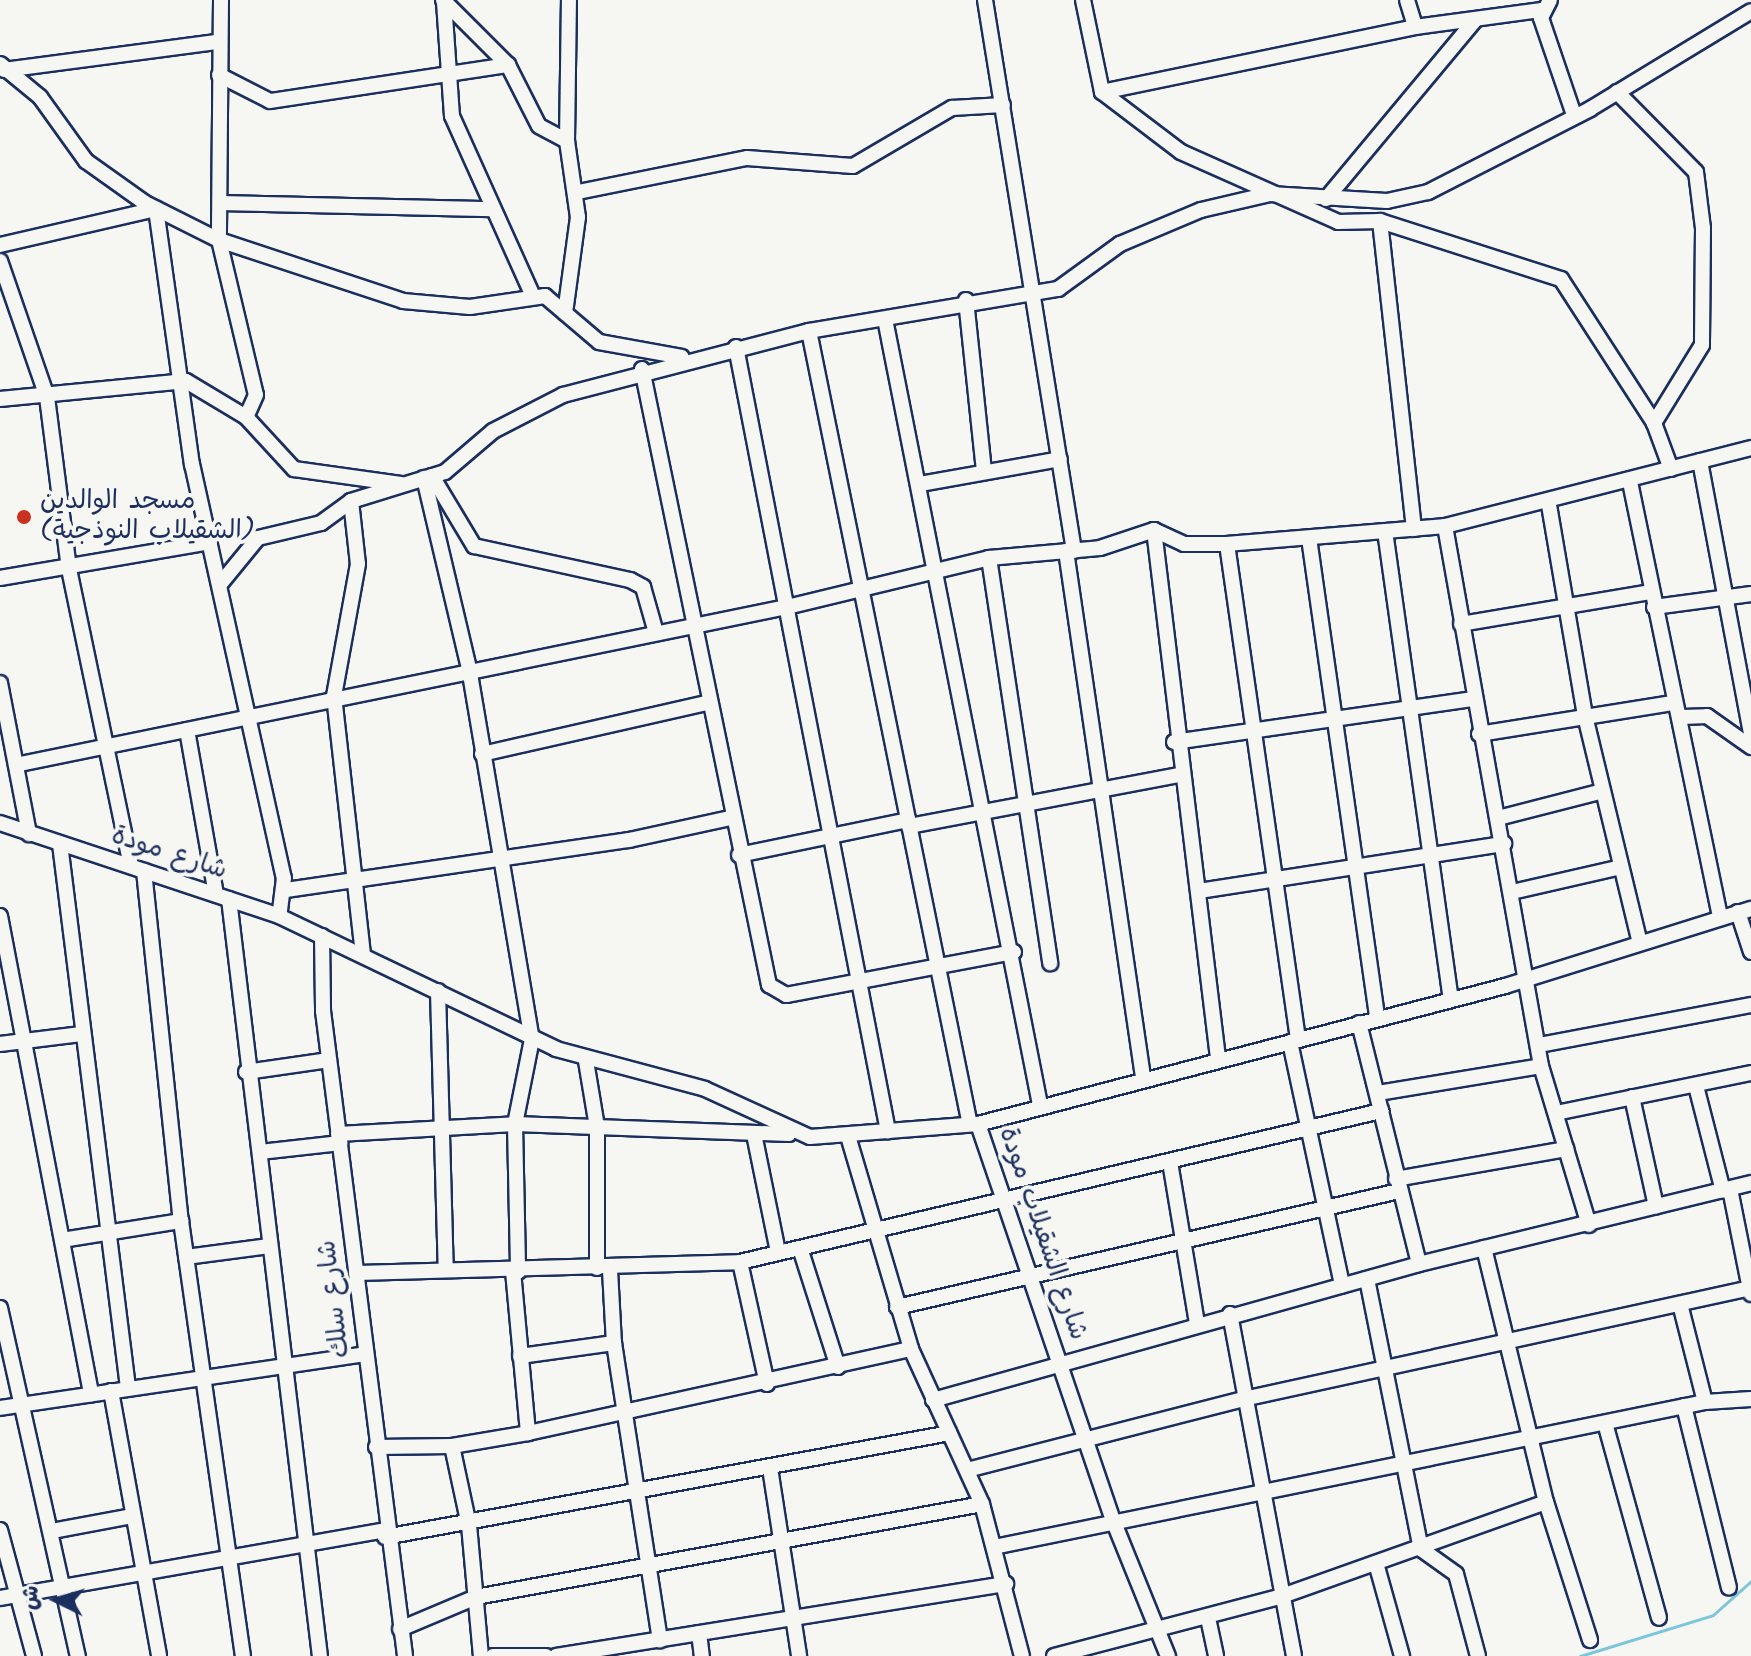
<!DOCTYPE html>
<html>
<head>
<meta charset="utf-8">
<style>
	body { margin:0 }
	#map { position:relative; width:1751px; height:1656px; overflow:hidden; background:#f6f6f2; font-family:Kalam,"Playpen Sans Arabic",sans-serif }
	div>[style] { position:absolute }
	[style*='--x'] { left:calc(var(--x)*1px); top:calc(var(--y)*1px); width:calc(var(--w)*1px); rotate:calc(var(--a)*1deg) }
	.stream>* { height:3px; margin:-1.5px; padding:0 1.5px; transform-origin:1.5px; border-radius:1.5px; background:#7cc6dc }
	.roads { filter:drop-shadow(2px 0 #1b2f5e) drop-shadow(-2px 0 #1b2f5e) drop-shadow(0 2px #1b2f5e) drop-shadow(0 -2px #1b2f5e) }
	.minor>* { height:14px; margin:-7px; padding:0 7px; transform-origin:7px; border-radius:7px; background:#f6f6f2 }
	.dots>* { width:22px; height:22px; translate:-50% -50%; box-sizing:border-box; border:4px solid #f6f6f2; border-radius:50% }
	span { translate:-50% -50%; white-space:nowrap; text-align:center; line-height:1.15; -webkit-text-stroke:8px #f6f6f2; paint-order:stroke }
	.poi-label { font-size:26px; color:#1b2f5e }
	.left { translate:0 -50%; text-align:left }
	.street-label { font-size:26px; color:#1b2f5e }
	.north { position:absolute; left:16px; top:1560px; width:80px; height:80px; -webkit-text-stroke:6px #f6f6f2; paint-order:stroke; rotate:275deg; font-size:22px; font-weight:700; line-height:32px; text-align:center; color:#1b2f5e }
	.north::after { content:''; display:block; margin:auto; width:28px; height:36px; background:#1b2f5e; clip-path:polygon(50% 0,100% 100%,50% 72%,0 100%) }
</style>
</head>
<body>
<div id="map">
	<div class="stream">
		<div style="--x:1580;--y:1656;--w:139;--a:-17.1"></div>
		<div style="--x:1713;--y:1615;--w:51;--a:-41.8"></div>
	</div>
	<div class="roads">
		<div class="minor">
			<div style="--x:221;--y:0;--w:240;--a:90.5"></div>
			<div style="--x:219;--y:240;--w:159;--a:76.6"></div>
			<div style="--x:256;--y:395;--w:24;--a:114"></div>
			<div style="--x:443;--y:0;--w:92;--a:45"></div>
			<div style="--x:508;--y:65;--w:68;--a:63.1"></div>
			<div style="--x:539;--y:126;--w:32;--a:28"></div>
			<div style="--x:567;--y:141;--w:77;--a:81.8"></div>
			<div style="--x:578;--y:217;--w:97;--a:97.7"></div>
			<div style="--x:985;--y:0;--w:558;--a:80.82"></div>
			<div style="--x:1083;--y:0;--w:94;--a:78.3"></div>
			<div style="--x:1102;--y:92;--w:99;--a:37.2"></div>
			<div style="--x:1181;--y:152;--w:172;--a:24"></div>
			<div style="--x:1338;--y:222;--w:42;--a:-1.4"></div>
			<div style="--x:1380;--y:221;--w:190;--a:17.8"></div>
			<div style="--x:1561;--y:279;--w:171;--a:57.1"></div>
			<div style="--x:1654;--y:423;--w:49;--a:69.7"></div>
			<div style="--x:1407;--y:0;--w:28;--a:73"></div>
			<div style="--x:1550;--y:0;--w:20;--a:117"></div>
			<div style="--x:1541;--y:18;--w:102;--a:71.2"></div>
			<div style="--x:444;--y:2;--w:114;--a:86"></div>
			<div style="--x:452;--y:116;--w:197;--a:65.8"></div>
			<div style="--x:0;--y:64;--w:52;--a:39.5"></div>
			<div style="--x:40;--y:97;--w:79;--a:54.3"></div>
			<div style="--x:86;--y:161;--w:72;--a:35.4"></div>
			<div style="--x:145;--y:203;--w:83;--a:26.6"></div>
			<div style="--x:219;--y:240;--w:194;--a:18.3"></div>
			<div style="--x:403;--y:301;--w:67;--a:5.1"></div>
			<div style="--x:470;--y:307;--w:76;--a:-8.3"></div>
			<div style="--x:545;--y:296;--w:71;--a:40.4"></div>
			<div style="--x:599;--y:342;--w:84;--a:10.2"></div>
			<div style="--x:4;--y:70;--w:216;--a:-7.5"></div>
			<div style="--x:219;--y:75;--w:57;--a:27"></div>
			<div style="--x:270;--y:101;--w:241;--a:-8.6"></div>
			<div style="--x:1102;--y:92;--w:320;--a:-11.7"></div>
			<div style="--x:1415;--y:27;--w:126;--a:-7.7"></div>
			<div style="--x:1617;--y:92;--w:112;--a:45.4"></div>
			<div style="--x:1696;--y:172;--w:56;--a:82.9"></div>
			<div style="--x:1703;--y:228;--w:117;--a:90.5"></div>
			<div style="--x:1702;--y:345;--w:92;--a:121.6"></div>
			<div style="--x:567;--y:141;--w:141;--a:-89.2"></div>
			<div style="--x:578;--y:192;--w:172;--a:-11.4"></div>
			<div style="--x:747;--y:158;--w:106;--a:4.3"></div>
			<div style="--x:853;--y:166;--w:115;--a:-30.4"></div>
			<div style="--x:952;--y:108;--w:51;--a:-3.4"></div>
			<div style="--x:1326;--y:199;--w:233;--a:-50.2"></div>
			<div style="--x:220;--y:203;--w:273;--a:1.3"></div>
			<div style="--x:1380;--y:221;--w:310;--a:83.7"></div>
			<div style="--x:0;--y:245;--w:160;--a:-13"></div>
			<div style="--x:156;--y:209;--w:258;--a:82"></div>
			<div style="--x:192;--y:464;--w:424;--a:77.5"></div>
			<div style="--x:284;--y:878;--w:38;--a:97"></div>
			<div style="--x:0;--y:261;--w:144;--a:70.9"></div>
			<div style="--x:47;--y:397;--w:173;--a:82.7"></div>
			<div style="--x:69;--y:569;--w:303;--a:78.2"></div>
			<div style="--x:966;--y:300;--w:173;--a:84"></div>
			<div style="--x:885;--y:319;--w:801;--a:78.84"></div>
			<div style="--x:809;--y:331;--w:805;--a:78.54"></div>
			<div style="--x:736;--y:347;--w:799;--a:79.03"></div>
			<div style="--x:642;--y:369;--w:629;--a:78.35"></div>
			<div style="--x:769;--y:985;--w:20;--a:30"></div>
			<div style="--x:786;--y:995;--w:232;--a:-10.7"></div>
			<div style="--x:0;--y:399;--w:187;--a:-5.5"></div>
			<div style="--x:186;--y:381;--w:70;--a:31"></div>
			<div style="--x:246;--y:417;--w:71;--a:47.3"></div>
			<div style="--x:294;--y:469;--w:108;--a:8"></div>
			<div style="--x:1700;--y:461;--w:277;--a:79.4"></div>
			<div style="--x:432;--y:476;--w:82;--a:59"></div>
			<div style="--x:474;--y:546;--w:160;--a:12.3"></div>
			<div style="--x:630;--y:580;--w:15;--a:28"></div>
			<div style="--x:643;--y:587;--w:44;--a:74.1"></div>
			<div style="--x:424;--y:478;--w:195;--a:76.7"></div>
			<div style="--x:469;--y:668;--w:376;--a:80.4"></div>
			<div style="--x:532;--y:1039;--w:87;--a:101.3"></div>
			<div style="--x:515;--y:1124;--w:148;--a:88.8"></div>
			<div style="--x:1630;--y:482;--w:444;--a:78.3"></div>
			<div style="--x:920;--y:484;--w:142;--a:-10.1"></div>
			<div style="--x:351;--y:501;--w:63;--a:83.7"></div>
			<div style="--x:358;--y:564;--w:134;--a:100.3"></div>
			<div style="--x:334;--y:696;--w:261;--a:83.6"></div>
			<div style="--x:1549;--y:505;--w:214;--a:80.3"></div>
			<div style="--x:1585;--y:716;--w:230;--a:76.4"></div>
			<div style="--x:1445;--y:526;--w:548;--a:79.92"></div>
			<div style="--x:1541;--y:1066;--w:166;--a:73.2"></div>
			<div style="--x:1154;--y:530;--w:532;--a:83.09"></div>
			<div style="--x:1385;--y:531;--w:473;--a:82"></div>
			<div style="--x:1309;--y:538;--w:485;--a:81.9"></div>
			<div style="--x:1227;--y:544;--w:500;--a:81.84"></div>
			<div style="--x:1066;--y:551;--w:532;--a:81.67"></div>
			<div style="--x:989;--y:558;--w:410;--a:81.4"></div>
			<div style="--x:0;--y:578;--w:213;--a:-9.7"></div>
			<div style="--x:221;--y:583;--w:58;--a:-50.6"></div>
			<div style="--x:258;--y:538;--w:65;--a:-13.4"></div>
			<div style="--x:321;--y:523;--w:37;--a:-36"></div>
			<div style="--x:351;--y:501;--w:98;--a:-17.1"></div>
			<div style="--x:445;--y:472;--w:63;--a:-40.5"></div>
			<div style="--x:493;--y:431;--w:79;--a:-27.2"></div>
			<div style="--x:563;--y:395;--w:254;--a:-14.6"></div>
			<div style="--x:809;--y:331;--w:253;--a:-9.6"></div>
			<div style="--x:1058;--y:289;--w:77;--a:-36"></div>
			<div style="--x:1120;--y:244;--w:88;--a:-22.8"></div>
			<div style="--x:1201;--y:210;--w:71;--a:-13.1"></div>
			<div style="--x:1270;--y:194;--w:117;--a:3.4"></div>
			<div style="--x:1387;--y:201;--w:42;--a:-12.4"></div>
			<div style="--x:1428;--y:192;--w:182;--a:-27.1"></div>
			<div style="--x:1590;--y:109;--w:188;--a:-31.3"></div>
			<div style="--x:1654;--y:607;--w:98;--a:-7.6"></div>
			<div style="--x:1461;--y:624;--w:192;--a:-9.6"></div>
			<div style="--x:0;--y:683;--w:154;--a:79.1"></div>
			<div style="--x:1682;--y:717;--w:25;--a:-2"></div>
			<div style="--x:1707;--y:716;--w:54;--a:35.2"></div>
			<div style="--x:187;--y:730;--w:167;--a:80"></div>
			<div style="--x:1479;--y:734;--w:196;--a:-9.1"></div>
			<div style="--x:1174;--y:742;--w:301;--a:-8.2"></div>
			<div style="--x:482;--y:754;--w:234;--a:-12.8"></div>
			<div style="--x:20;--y:764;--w:783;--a:-11.57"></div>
			<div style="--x:787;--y:607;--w:208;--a:-13.6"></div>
			<div style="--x:989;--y:558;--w:111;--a:-5.1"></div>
			<div style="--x:1100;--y:548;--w:57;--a:-18.4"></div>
			<div style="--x:1154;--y:530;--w:33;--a:25"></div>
			<div style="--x:1184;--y:544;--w:43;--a:0"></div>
			<div style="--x:1227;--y:544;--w:219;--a:-4.7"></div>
			<div style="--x:1445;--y:526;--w:316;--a:-14.3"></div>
			<div style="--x:1498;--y:818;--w:108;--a:-14.4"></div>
			<div style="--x:0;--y:823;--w:294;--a:18.4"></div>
			<div style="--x:279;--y:916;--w:307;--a:25.6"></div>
			<div style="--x:556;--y:1049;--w:154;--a:15"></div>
			<div style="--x:705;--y:1089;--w:115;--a:24.6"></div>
			<div style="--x:810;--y:1137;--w:169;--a:-4.4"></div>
			<div style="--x:978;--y:1124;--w:418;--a:71.2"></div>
			<div style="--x:1113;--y:1520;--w:147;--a:68"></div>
			<div style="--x:909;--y:826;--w:275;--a:-10.7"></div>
			<div style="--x:60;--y:844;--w:548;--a:82.87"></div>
			<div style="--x:739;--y:855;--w:173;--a:-11.7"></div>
			<div style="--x:144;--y:871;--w:352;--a:84"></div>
			<div style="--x:181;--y:1221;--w:439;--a:81.9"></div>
			<div style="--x:286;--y:890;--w:347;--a:-8.3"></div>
			<div style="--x:629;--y:840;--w:103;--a:-12.3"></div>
			<div style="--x:1199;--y:891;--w:309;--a:-8.8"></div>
			<div style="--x:1512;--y:892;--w:112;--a:-12.9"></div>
			<div style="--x:229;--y:899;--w:762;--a:83.15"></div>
			<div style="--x:1738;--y:912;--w:42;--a:72"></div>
			<div style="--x:0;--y:916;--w:487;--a:79.2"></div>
			<div style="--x:322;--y:936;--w:75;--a:89.2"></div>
			<div style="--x:323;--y:1011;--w:650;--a:82.75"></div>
			<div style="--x:438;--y:991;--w:279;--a:88.4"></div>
			<div style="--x:1359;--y:1023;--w:248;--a:76"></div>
			<div style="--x:1290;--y:1042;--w:249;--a:77.9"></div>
			<div style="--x:0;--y:1044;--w:82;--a:-7"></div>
			<div style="--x:1539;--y:1045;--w:216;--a:-10.7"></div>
			<div style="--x:586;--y:1061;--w:67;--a:80.5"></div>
			<div style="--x:597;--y:1127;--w:141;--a:90"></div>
			<div style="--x:246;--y:1072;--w:84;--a:-8.2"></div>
			<div style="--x:1696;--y:1086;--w:108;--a:75.6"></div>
			<div style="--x:1378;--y:1093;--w:165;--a:-9.4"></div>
			<div style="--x:1632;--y:1097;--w:112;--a:77.6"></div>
			<div style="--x:1556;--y:1113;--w:199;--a:-11.6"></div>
			<div style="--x:978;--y:1124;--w:545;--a:-14.67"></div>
			<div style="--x:1505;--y:986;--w:258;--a:-17.4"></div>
			<div style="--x:338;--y:1134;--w:177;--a:-3.2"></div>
			<div style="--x:515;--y:1124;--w:274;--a:2.1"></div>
			<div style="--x:754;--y:1134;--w:120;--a:78.5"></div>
			<div style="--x:848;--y:1136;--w:222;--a:73.5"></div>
			<div style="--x:911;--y:1349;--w:170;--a:65.4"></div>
			<div style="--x:982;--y:1504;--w:157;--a:75.3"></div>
			<div style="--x:260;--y:1152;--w:81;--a:-6.4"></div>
			<div style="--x:1170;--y:1162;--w:163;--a:80.5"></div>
			<div style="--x:1396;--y:1179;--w:173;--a:-10"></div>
			<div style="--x:1730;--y:1189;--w:107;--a:78.7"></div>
			<div style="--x:62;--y:1240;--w:121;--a:-9.1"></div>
			<div style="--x:800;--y:1248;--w:125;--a:72.3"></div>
			<div style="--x:1484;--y:1248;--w:261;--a:76.3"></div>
			<div style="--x:1546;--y:1502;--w:145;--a:72.3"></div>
			<div style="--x:186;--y:1257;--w:84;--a:-7.5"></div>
			<div style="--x:740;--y:1262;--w:125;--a:77.5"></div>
			<div style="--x:610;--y:1270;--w:73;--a:86.9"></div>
			<div style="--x:614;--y:1343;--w:301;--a:81.2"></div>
			<div style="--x:513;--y:1271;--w:163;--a:84.7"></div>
			<div style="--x:356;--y:1273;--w:384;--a:-1.6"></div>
			<div style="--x:740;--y:1262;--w:659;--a:-13.26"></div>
			<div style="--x:1367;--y:1279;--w:275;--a:78.7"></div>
			<div style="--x:1421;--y:1549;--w:43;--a:35.5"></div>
			<div style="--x:1456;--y:1574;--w:85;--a:75"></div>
			<div style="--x:1680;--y:1304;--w:101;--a:75.7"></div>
			<div style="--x:897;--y:1307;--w:515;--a:-13.01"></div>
			<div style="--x:0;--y:1308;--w:357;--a:77.4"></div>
			<div style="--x:1230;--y:1314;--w:348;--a:79.4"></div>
			<div style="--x:520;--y:1356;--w:95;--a:-7.9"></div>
			<div style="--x:111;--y:1391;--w:269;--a:79.7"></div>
			<div style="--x:933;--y:1400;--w:505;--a:-15.63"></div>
			<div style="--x:1419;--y:1264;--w:342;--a:-13.7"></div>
			<div style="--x:1684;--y:1406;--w:187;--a:76.1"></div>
			<div style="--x:0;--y:1408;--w:369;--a:-8.4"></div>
			<div style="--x:1605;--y:1423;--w:202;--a:74.5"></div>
			<div style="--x:452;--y:1446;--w:81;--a:77.9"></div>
			<div style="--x:469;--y:1525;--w:132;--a:84.8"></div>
			<div style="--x:376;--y:1447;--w:76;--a:-0.8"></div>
			<div style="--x:452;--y:1446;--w:77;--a:-9.7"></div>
			<div style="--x:528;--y:1433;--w:392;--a:-12.4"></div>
			<div style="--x:770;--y:1468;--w:190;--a:81.2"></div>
			<div style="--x:967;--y:1470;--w:290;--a:-14.4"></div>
			<div style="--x:1248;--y:1398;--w:515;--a:-12.34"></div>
			<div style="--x:0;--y:1530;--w:131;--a:74.9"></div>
			<div style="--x:52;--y:1531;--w:81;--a:-10.6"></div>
			<div style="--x:385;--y:1537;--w:574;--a:-10.43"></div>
			<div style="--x:994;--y:1547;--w:726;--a:-11.53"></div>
			<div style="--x:1705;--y:1402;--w:46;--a:-3.7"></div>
			<div style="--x:1376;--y:1563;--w:97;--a:74.4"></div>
			<div style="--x:0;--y:1598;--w:390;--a:-10"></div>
			<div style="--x:1208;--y:1618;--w:39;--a:78"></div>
			<div style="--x:400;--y:1629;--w:82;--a:-22.8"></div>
			<div style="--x:476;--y:1597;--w:514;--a:-10.41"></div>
			<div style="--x:699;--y:1633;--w:23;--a:83"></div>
			<div style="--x:493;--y:1656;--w:53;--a:0"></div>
			<div style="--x:556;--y:1656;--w:456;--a:-9.1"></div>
			<div style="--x:1054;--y:1656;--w:236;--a:-14.7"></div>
			<div style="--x:1282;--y:1596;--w:280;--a:-19.6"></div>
		</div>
	</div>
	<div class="dots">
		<div style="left:24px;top:517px;background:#c8321e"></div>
	</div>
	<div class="poi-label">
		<span class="left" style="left:40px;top:517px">مسجد الوالدين<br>(الشقيلاب النوذجية)</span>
	</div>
	<div class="street-label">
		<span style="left:169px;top:854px;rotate:18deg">شارع مودة</span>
		<span style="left:1042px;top:1234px;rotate:71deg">شارع الشقيلاب مودة</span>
		<span style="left:335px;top:1299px;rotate:-97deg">شارع سلك</span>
	</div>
	<div class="north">ش</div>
</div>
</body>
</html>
